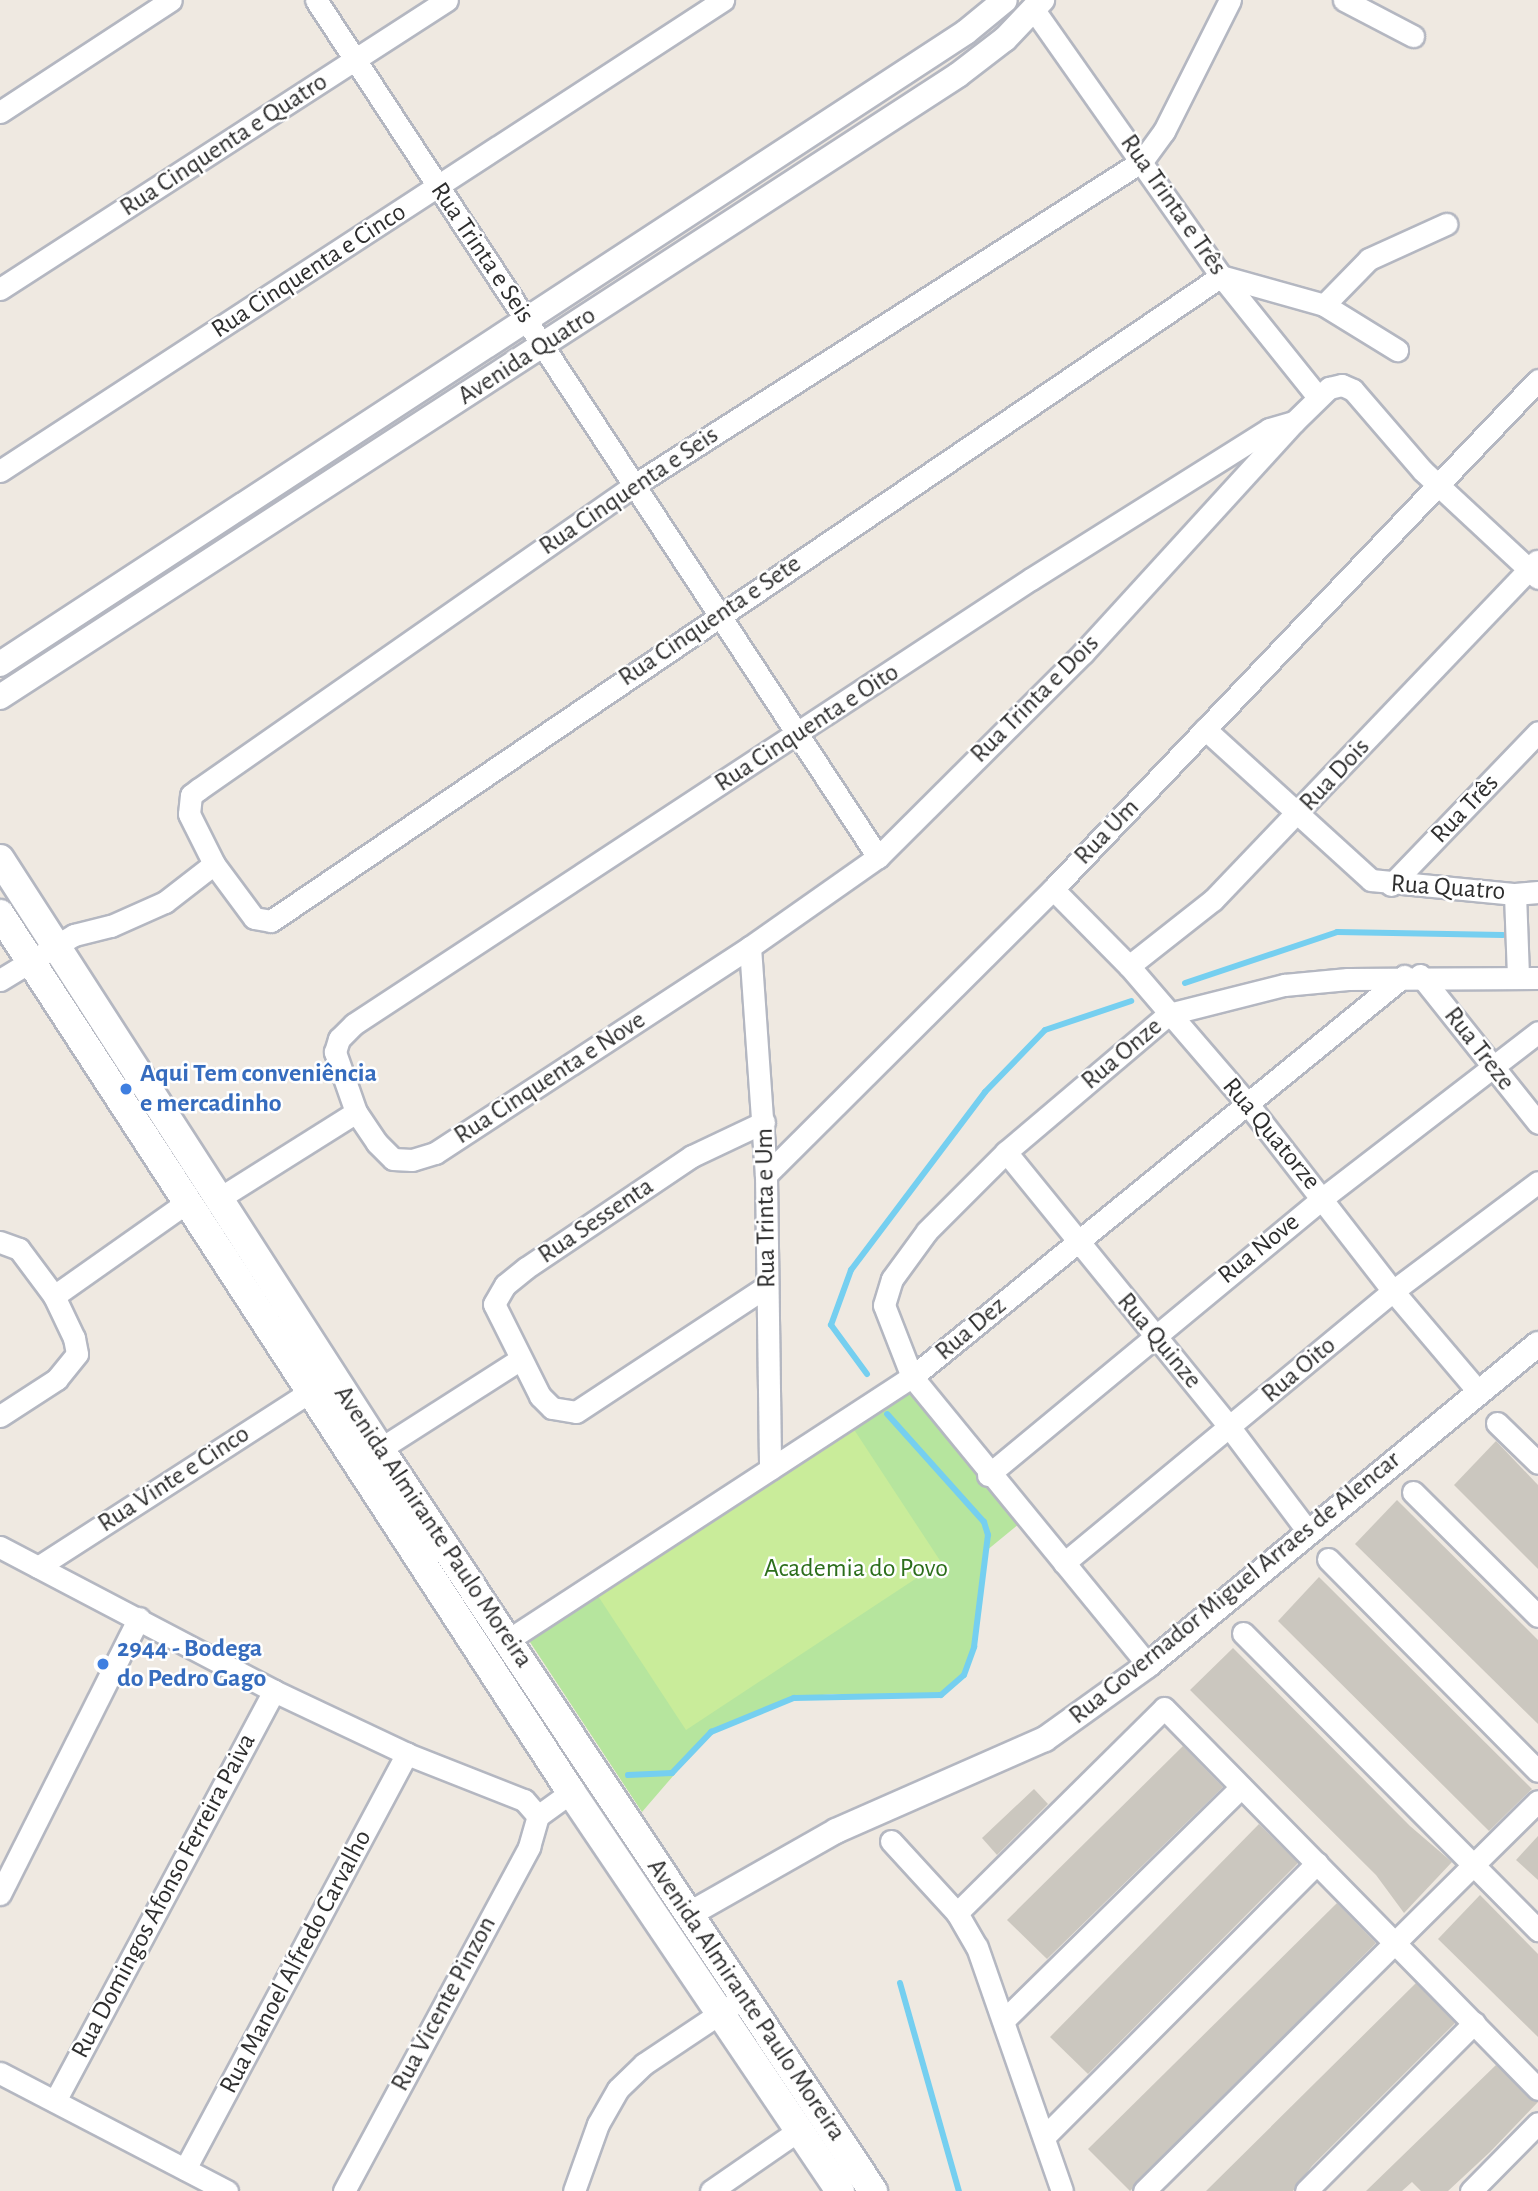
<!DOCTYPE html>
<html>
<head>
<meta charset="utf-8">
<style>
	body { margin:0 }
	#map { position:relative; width:1538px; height:2191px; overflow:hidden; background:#efe9e1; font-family:"Alegreya Sans",sans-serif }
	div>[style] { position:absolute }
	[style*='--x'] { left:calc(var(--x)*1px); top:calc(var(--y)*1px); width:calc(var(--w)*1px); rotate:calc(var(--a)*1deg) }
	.green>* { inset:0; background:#b6e59e }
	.pitch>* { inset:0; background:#c9ec9a }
	.stream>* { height:6px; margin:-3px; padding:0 3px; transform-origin:3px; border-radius:3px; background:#75cff0 }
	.building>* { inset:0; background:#cbc7bf }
	.roads { filter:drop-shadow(2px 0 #b4b7c1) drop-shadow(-2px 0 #b4b7c1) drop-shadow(0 2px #b4b7c1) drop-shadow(0 -2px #b4b7c1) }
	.minor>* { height:21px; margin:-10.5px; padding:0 10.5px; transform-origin:10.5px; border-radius:10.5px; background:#fff }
	.tertiary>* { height:24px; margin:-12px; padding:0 12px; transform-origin:12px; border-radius:12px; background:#fff }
	.secondary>* { height:28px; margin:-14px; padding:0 14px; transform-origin:14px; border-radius:14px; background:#fff }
	.dots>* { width:19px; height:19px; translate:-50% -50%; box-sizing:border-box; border:4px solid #fff; border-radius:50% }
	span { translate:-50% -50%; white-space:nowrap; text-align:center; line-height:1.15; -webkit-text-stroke:5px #fff; paint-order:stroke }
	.street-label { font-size:26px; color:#2e2e2e }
	.shop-label { font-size:26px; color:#366cbe; font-weight:700 }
	.left { translate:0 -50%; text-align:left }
	.park-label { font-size:26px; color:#2c6e1b }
</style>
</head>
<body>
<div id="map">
	<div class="green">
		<div style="clip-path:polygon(909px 1386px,1019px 1524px,986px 1551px,974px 1647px,964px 1675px,941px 1695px,832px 1694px,794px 1698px,763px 1709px,711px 1732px,642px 1812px,526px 1636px)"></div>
	</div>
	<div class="pitch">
		<div style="clip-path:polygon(853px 1428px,941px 1562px,686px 1730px,598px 1596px)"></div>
	</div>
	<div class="stream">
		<div style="--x:1185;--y:983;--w:160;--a:-18.5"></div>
		<div style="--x:1337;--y:932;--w:166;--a:1"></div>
		<div style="--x:867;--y:1374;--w:61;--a:-126.3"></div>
		<div style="--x:831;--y:1325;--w:59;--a:-70"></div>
		<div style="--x:851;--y:1270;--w:223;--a:-53"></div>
		<div style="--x:985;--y:1092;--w:86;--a:-45.9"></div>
		<div style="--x:1045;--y:1030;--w:91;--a:-18.6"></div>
		<div style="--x:628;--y:1775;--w:44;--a:-2.6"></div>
		<div style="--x:672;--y:1773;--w:57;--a:-46.4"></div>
		<div style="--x:711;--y:1732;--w:90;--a:-22.3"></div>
		<div style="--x:794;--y:1698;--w:147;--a:-1.2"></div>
		<div style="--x:941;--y:1695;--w:30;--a:-41"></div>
		<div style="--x:964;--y:1675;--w:30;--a:-70"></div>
		<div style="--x:974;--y:1647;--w:113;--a:-82.9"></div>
		<div style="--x:988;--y:1535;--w:14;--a:-107"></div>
		<div style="--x:984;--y:1522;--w:145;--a:-131.9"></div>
		<div style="--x:900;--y:1983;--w:216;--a:74.2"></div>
	</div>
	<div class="building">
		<div style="clip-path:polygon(1496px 1441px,1538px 1485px,1538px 1569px,1454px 1485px)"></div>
		<div style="clip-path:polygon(1397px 1500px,1538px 1640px,1538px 1724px,1355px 1544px)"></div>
		<div style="clip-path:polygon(1319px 1577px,1532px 1789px,1489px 1831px,1278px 1621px)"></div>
		<div style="clip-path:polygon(1233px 1648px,1410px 1826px,1452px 1862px,1404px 1913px,1376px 1875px,1190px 1690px)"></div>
		<div style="clip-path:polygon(1183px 1746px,1223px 1787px,1047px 1959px,1007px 1920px)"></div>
		<div style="clip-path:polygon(1034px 1789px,1048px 1804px,997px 1855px,982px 1838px)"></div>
		<div style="clip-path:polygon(1259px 1824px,1298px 1863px,1088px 2074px,1050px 2037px)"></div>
		<div style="clip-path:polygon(1538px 1836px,1538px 1880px,1516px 1860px)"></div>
		<div style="clip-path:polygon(1480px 1895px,1538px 1954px,1538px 2037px,1438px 1939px)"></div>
		<div style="clip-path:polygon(1337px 1903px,1376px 1943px,1130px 2191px,1088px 2149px)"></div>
		<div style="clip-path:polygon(1416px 1983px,1455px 2023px,1312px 2166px,1293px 2191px,1206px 2191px)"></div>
		<div style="clip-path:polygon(1496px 2065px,1538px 2102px,1490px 2152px,1448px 2191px,1421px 2191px,1412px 2182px,1402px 2191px,1366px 2191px)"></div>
	</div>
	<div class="roads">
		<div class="minor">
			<div style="--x:316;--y:0;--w:1025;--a:56.74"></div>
			<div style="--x:1230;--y:0;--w:147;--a:116.7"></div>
			<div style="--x:1164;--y:131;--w:37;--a:126"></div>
			<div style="--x:1142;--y:161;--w:600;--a:147.45"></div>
			<div style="--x:636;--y:484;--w:533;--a:145.09"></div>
			<div style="--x:199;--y:789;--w:10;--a:143"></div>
			<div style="--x:191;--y:795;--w:19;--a:96"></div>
			<div style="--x:189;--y:814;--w:56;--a:63.4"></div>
			<div style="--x:214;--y:864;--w:67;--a:53.5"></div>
			<div style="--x:254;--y:918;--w:17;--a:10"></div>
			<div style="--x:271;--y:921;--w:1148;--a:-34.17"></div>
			<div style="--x:1221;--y:276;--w:107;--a:15.7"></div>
			<div style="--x:1324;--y:305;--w:86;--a:31.7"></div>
			<div style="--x:1344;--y:0;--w:78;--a:27.6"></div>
			<div style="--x:1034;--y:10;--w:325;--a:54.9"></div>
			<div style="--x:1221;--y:276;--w:154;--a:51.3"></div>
			<div style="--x:0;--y:112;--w:204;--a:-33.2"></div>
			<div style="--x:0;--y:289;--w:532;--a:-32.88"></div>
			<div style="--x:1324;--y:305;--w:64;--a:-45.6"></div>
			<div style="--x:1369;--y:259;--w:85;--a:-24.4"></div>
			<div style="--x:1294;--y:422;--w:313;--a:132.4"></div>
			<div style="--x:1083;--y:653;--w:289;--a:135.1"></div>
			<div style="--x:878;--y:857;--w:156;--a:144.9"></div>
			<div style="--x:750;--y:947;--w:376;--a:146.8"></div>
			<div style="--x:435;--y:1153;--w:24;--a:163"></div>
			<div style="--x:412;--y:1160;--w:19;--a:-177"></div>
			<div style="--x:393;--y:1159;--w:23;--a:-135"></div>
			<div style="--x:377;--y:1143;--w:37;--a:-124"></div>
			<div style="--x:356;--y:1112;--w:64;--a:-109.3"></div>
			<div style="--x:335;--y:1052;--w:14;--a:-73"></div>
			<div style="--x:339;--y:1039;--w:21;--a:-45"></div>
			<div style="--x:354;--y:1024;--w:810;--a:-33.32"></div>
			<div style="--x:1031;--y:579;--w:281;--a:-32.2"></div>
			<div style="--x:1269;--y:429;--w:26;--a:-16"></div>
			<div style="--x:1294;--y:422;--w:49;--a:-44.2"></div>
			<div style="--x:1329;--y:388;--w:13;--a:-13"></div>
			<div style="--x:1342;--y:385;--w:12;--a:24"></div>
			<div style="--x:1353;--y:390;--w:107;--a:49.2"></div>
			<div style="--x:1423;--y:471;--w:157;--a:42.9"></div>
			<div style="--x:0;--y:471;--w:863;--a:-33.08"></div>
			<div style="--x:1205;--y:729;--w:224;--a:42.3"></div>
			<div style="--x:1371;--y:880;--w:145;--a:5.6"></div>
			<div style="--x:1515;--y:894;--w:23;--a:-5"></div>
			<div style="--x:1391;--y:885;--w:212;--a:-46.1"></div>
			<div style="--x:1053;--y:889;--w:108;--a:45.4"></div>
			<div style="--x:1129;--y:966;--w:181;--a:49.3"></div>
			<div style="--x:1247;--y:1103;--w:238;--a:52.2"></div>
			<div style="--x:1393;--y:1291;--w:130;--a:49.7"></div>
			<div style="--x:1515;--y:894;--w:83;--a:87.9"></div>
			<div style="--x:750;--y:947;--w:229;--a:86"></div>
			<div style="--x:766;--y:1175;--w:294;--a:89.2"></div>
			<div style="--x:1129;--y:966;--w:107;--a:-38.2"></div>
			<div style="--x:1213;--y:900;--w:469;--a:-46.3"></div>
			<div style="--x:1420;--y:975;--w:189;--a:51.4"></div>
			<div style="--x:0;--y:980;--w:87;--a:-31.3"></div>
			<div style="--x:74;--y:935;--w:38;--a:-14"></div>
			<div style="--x:111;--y:926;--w:59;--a:-24"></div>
			<div style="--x:165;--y:902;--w:62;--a:-37.8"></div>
			<div style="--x:764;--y:1122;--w:80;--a:154.7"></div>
			<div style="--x:692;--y:1156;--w:200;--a:146"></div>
			<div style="--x:526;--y:1268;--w:27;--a:141"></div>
			<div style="--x:505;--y:1285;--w:22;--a:120"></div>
			<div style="--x:494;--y:1304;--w:103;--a:63.4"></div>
			<div style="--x:540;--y:1396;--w:17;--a:45"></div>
			<div style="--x:552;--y:1408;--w:24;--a:9"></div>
			<div style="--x:576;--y:1412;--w:229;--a:-33.4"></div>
			<div style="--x:1006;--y:1152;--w:357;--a:50.9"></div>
			<div style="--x:1231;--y:1429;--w:130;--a:53.1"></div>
			<div style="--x:766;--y:1175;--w:405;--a:-44.9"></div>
			<div style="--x:1053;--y:889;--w:703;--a:-46.38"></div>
			<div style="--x:218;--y:1199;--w:163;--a:-32.2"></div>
			<div style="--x:0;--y:1242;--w:20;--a:20"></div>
			<div style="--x:19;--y:1249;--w:59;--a:53.3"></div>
			<div style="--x:54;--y:1296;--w:47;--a:64.5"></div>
			<div style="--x:74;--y:1338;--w:16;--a:79"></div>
			<div style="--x:77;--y:1354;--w:32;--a:129"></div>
			<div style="--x:57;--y:1379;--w:68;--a:147"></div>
			<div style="--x:54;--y:1296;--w:161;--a:-35.2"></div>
			<div style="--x:1497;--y:1423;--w:57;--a:44.3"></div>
			<div style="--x:380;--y:1449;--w:165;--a:-32.6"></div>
			<div style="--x:988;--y:1475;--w:436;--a:-39.6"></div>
			<div style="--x:1324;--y:1197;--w:270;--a:-37.6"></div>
			<div style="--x:1413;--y:1492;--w:176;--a:44.8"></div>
			<div style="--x:0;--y:1547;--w:310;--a:27.7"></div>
			<div style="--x:274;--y:1691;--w:147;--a:25.3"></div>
			<div style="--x:407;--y:1754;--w:126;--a:21.5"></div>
			<div style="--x:524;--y:1800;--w:21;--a:49"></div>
			<div style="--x:1328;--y:1559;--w:298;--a:45.3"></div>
			<div style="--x:1064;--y:1563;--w:427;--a:-39.6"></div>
			<div style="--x:1393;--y:1291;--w:181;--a:-36.9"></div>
			<div style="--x:38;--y:1567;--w:323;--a:-32.8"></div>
			<div style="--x:1243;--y:1633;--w:419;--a:45.2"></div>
			<div style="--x:508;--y:1640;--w:482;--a:-33.1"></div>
			<div style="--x:912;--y:1377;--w:635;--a:-39.18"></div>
			<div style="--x:1148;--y:1665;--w:372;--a:-129.3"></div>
			<div style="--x:912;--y:1377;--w:77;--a:-111.3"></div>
			<div style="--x:884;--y:1305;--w:27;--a:-73"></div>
			<div style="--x:892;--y:1279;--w:59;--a:-53.9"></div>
			<div style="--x:927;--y:1231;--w:112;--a:-45"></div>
			<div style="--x:1006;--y:1152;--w:214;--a:-40.3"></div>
			<div style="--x:1169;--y:1014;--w:119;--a:-14.2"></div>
			<div style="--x:1284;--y:985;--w:64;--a:-5.4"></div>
			<div style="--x:1348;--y:979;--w:190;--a:-0.3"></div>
			<div style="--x:538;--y:1816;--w:41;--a:-36"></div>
			<div style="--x:891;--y:1841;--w:98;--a:47.5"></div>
			<div style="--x:957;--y:1913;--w:39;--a:60"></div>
			<div style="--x:977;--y:1947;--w:258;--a:70.8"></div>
			<div style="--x:0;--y:1894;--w:309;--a:-63.3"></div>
			<div style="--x:957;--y:1913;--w:291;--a:-44.7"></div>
			<div style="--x:1164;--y:1708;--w:534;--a:45.53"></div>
			<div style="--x:1005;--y:2019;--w:331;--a:-44.5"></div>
			<div style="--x:0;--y:2073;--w:256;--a:27.5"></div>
			<div style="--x:55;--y:2101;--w:465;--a:-61.9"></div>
			<div style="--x:1046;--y:2135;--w:384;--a:-45.1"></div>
			<div style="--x:185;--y:2169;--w:471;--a:-61.9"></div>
			<div style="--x:344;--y:2191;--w:391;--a:-61.7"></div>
			<div style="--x:529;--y:1847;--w:32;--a:-74"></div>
			<div style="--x:574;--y:2191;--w:71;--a:-70.3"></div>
			<div style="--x:598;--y:2124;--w:40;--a:-60.3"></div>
			<div style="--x:618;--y:2089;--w:36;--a:-44"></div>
			<div style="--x:644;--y:2064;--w:120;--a:-33.8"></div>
			<div style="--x:711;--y:2191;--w:107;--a:-34.7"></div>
			<div style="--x:1144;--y:2191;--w:554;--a:-44.71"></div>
			<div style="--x:1306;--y:2191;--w:238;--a:-45"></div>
			<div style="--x:1471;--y:2191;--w:95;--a:-45.4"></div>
		</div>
		<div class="tertiary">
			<div style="--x:0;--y:664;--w:1154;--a:-33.19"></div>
			<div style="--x:966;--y:32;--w:50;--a:-39.4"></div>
			<div style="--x:0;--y:697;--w:1142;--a:-32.99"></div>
			<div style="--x:958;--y:75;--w:59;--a:-37.5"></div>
			<div style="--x:1005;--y:39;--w:54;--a:-46.5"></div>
			<div style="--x:688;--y:1915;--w:170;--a:-29.6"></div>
			<div style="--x:836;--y:1831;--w:228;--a:-23.8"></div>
			<div style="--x:1045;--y:1739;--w:127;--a:-35.7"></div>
			<div style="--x:1148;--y:1665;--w:505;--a:-39.46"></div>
		</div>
		<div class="secondary">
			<div style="--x:0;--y:859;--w:702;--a:57.22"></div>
			<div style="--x:380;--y:1449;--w:891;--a:56.4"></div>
			<div style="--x:0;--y:914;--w:1047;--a:56.96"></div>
			<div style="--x:571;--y:1792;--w:481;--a:56"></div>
		</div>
	</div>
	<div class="dots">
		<div style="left:126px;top:1089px;background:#3f7fe0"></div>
		<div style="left:103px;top:1664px;background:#3f7fe0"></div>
	</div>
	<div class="street-label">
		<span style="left:224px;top:145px;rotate:-33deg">Rua Cinquenta e Quatro</span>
		<span style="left:1173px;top:205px;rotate:55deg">Rua Trinta e Três</span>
		<span style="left:482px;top:253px;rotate:56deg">Rua Trinta e Seis</span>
		<span style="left:309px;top:271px;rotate:-33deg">Rua Cinquenta e Cinco</span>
		<span style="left:527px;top:356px;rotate:-33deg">Avenida Quatro</span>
		<span style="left:629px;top:491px;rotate:-34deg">Rua Cinquenta e Seis</span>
		<span style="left:710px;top:621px;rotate:-34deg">Rua Cinquenta e Sete</span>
		<span style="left:1035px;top:699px;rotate:-45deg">Rua Trinta e Dois</span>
		<span style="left:807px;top:728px;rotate:-33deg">Rua Cinquenta e Oito</span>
		<span style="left:1335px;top:775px;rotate:-47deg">Rua Dois</span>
		<span style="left:1465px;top:809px;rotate:-46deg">Rua Três</span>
		<span style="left:1107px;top:832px;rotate:-46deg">Rua Um</span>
		<span style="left:1448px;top:888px;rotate:4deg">Rua Quatro</span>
		<span style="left:1479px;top:1049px;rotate:52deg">Rua Treze</span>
		<span style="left:1122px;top:1054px;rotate:-40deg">Rua Onze</span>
		<span style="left:550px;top:1078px;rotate:-33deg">Rua Cinquenta e Nove</span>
		<span style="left:1271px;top:1134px;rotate:50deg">Rua Quatorze</span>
		<span style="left:766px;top:1208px;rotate:-91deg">Rua Trinta e Um</span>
		<span style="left:596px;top:1221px;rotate:-34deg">Rua Sessenta</span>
		<span style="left:1259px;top:1249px;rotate:-39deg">Rua Nove</span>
		<span style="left:971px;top:1329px;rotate:-40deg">Rua Dez</span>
		<span style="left:1159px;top:1341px;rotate:50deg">Rua Quinze</span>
		<span style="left:1299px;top:1370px;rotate:-40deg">Rua Oito</span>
		<span style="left:174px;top:1479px;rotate:-33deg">Rua Vinte e Cinco</span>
		<span style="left:433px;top:1527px;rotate:56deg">Avenida Almirante Paulo Moreira</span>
		<span style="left:1235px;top:1588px;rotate:-39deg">Rua Governador Miguel Arraes de Alencar</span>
		<span style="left:164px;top:1896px;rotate:-62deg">Rua Domingos Afonso Ferreira Paiva</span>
		<span style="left:296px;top:1962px;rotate:-62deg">Rua Manoel Alfredo Carvalho</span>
		<span style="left:746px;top:2000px;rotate:56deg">Avenida Almirante Paulo Moreira</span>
		<span style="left:444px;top:2004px;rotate:-62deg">Rua Vicente Pinzon</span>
	</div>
	<div class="shop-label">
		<span class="left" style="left:140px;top:1089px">Aqui Tem conveniência<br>e mercadinho</span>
		<span class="left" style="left:117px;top:1664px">2944 - Bodega<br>do Pedro Gago</span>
	</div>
	<div class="park-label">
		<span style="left:856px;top:1569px">Academia do Povo</span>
	</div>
</div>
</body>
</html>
